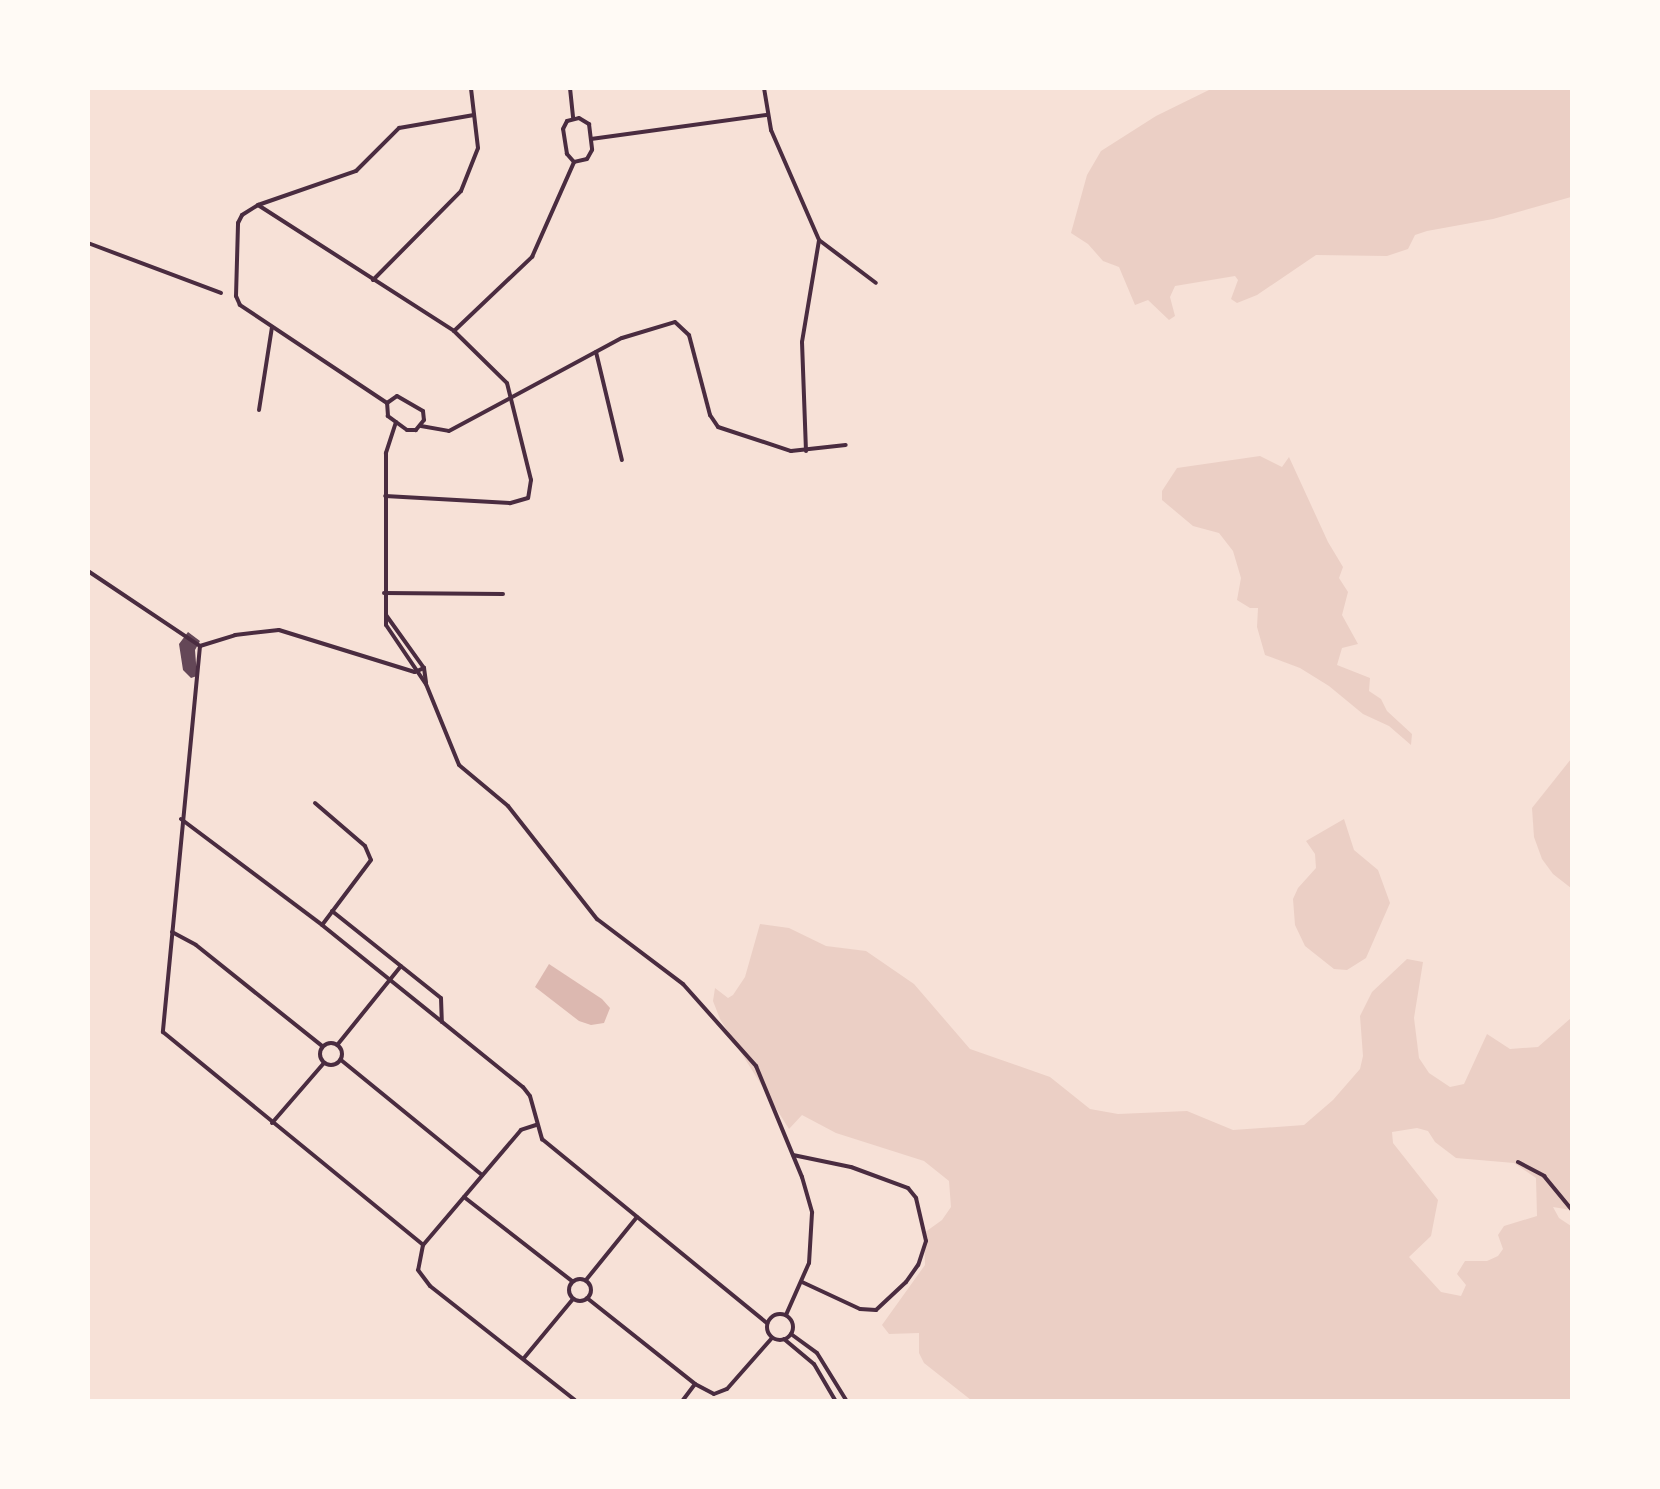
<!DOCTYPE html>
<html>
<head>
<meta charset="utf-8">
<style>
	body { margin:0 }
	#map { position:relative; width:1660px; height:1489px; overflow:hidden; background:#f7e1d7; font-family:"Public Sans",sans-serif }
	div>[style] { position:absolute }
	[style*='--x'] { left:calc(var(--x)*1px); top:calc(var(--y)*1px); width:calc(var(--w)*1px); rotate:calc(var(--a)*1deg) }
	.green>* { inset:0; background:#ebcfc5 }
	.water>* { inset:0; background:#dcb8b0 }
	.building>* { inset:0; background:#644757 }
	.minor>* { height:4px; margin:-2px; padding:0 2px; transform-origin:2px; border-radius:2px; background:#4a2c40 }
	.minor>.ring { margin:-2px; padding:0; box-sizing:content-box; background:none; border:4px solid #4a2c40; border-radius:50% }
	span { translate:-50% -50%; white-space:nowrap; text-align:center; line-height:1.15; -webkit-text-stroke:4.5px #fffaf5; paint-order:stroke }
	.frame { position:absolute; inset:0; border:90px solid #fffaf5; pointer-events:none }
</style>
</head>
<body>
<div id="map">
	<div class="green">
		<div style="clip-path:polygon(1213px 88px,1571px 89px,1571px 197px,1493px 219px,1427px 231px,1415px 235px,1408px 249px,1387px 256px,1316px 255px,1257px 295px,1237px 303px,1231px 299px,1238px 280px,1235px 276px,1175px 286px,1170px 297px,1175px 316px,1169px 320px,1148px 300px,1135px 305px,1119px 267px,1103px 261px,1088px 244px,1071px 233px,1087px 175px,1101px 151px,1156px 116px)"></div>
		<div style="clip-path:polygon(1260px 456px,1282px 467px,1289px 457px,1328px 542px,1343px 567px,1339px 578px,1348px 592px,1342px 615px,1358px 644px,1342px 648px,1337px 665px,1370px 678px,1369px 691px,1381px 699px,1387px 711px,1412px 734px,1411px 745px,1389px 726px,1363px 714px,1329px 686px,1300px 668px,1265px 655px,1257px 627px,1258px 608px,1250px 608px,1237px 600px,1241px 578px,1233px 551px,1219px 533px,1193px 526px,1162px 500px,1162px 491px,1177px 468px)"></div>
		<div style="clip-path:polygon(1571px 759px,1571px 888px,1553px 874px,1542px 859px,1534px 837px,1532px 808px)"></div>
		<div style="clip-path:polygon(1344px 819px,1354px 850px,1378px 870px,1390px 903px,1366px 958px,1347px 970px,1334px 969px,1305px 946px,1295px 925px,1293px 899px,1298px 888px,1316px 868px,1315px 854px,1306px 841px)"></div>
		<div style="clip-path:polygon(evenodd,760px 924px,789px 928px,826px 946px,866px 951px,914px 984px,970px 1049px,1050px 1077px,1090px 1109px,1118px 1114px,1187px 1111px,1233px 1130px,1304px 1125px,1333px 1100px,1360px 1069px,1363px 1056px,1360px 1016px,1372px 992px,1407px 959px,1423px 962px,1414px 1018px,1419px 1058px,1429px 1073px,1450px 1087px,1464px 1084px,1487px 1034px,1510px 1049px,1538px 1047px,1571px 1018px,1571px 1210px,1553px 1207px,1559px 1218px,1571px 1226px,1571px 1400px,971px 1400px,924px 1363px,919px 1353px,919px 1333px,889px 1334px,882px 1325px,925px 1265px,924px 1233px,942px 1220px,951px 1207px,949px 1181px,924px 1161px,836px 1133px,802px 1115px,789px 1129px,720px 1019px,713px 1001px,715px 988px,728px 998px,733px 995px,745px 977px,760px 924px,1417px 1128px,1428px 1131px,1435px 1142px,1456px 1158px,1514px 1163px,1536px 1178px,1537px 1216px,1504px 1226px,1498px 1235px,1503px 1249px,1498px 1256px,1487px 1261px,1465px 1261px,1457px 1274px,1466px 1285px,1461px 1296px,1441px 1292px,1409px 1257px,1431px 1236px,1438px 1200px,1393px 1143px,1392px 1132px,1417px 1128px)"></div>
	</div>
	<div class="water">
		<div style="clip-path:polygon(549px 964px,602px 999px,610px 1008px,604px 1023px,591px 1025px,579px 1021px,535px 987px)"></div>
	</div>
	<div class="building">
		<div style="clip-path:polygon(188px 632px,200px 641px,195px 650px,197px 676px,191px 678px,183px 670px,179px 644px)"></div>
	</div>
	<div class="minor">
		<div style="--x:570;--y:88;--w:30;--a:84"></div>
		<div style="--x:764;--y:88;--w:43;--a:80.5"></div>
		<div style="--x:771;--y:130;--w:120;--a:66.4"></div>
		<div style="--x:819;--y:240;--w:71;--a:37"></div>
		<div style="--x:579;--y:118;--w:12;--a:31"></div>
		<div style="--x:589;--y:124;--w:26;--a:83"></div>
		<div style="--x:592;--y:150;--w:10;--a:119"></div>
		<div style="--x:587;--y:159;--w:13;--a:167"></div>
		<div style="--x:574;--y:162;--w:11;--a:-131"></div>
		<div style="--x:567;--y:154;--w:25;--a:-99"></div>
		<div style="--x:563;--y:129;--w:9;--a:-63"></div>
		<div style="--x:567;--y:121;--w:12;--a:-14"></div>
		<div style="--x:591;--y:139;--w:177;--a:-7.8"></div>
		<div style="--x:258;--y:205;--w:233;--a:32.7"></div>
		<div style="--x:454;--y:331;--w:74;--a:44.5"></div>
		<div style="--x:507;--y:383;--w:100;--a:76.1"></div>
		<div style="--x:531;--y:480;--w:18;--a:99"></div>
		<div style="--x:528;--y:498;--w:19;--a:164"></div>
		<div style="--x:510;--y:503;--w:125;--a:-176.8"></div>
		<div style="--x:88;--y:243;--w:142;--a:20.6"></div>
		<div style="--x:373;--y:280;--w:125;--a:-45.3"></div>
		<div style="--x:461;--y:191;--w:46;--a:-68.4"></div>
		<div style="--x:478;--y:148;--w:60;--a:-96.7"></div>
		<div style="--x:454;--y:331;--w:108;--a:-43.5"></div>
		<div style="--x:532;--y:257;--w:104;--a:-66.1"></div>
		<div style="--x:596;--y:352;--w:111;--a:76.5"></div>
		<div style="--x:397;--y:396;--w:30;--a:30"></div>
		<div style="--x:423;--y:411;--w:9;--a:84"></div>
		<div style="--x:424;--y:420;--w:13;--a:129"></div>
		<div style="--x:416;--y:430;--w:9;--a:180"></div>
		<div style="--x:407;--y:430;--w:24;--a:-144"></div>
		<div style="--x:388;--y:416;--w:13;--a:-94"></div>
		<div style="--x:387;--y:403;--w:12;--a:-35"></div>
		<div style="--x:387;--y:403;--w:177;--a:-146.3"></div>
		<div style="--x:240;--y:305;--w:10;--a:-114"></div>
		<div style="--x:236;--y:296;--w:73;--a:-88.4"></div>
		<div style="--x:238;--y:223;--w:9;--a:-63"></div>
		<div style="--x:242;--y:215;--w:19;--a:-32"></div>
		<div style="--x:258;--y:205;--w:104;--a:-19.1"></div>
		<div style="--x:356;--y:171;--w:61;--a:-45"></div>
		<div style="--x:399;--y:128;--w:76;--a:-9.8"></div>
		<div style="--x:259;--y:410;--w:84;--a:-81.1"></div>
		<div style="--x:396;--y:422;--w:33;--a:108"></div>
		<div style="--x:386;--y:453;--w:172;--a:90"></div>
		<div style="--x:386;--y:625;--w:71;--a:55.9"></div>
		<div style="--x:426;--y:684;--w:87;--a:67.8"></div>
		<div style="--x:459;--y:765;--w:64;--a:39.9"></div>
		<div style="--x:508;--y:806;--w:144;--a:51.8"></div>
		<div style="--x:597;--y:919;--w:108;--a:37.1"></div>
		<div style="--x:683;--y:984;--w:110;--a:48.3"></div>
		<div style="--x:756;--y:1066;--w:120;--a:67.5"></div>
		<div style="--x:802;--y:1177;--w:37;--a:74"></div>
		<div style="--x:812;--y:1213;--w:50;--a:93.4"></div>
		<div style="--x:809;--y:1263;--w:57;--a:113.9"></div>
		<div style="--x:421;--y:426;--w:28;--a:10"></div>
		<div style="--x:449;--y:431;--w:196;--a:-28.3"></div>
		<div style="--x:622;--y:338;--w:55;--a:-16.8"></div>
		<div style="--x:675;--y:322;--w:19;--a:43"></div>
		<div style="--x:689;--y:335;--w:83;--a:75.3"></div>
		<div style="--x:710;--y:415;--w:14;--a:56"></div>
		<div style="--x:718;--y:427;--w:77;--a:18.2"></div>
		<div style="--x:791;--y:451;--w:55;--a:-6.2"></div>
		<div style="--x:806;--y:451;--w:109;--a:-92.1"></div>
		<div style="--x:802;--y:342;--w:103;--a:-80.5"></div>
		<div style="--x:88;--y:571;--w:135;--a:33.8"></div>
		<div style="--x:384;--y:593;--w:119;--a:0.5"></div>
		<div style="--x:386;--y:615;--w:65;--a:54.4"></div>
		<div style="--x:424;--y:668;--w:15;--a:82"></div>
		<div style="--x:200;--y:646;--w:388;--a:95.5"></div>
		<div style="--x:163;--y:1032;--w:336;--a:39.3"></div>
		<div style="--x:200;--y:646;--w:37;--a:-17"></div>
		<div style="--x:235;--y:635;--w:44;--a:-6.5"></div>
		<div style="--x:279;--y:630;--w:142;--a:17.2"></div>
		<div style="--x:415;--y:672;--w:10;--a:-24"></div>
		<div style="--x:315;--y:803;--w:66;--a:40.7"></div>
		<div style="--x:365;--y:846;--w:15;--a:67"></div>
		<div style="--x:371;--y:860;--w:81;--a:127"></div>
		<div style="--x:181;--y:819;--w:176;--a:36.9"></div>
		<div style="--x:322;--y:925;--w:258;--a:38.9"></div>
		<div style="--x:523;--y:1087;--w:11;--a:52"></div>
		<div style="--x:530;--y:1096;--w:45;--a:74.4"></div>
		<div style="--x:542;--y:1139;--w:291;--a:39.3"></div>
		<div style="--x:332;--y:911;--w:139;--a:38.6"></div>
		<div style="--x:441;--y:998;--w:24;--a:88"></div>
		<div style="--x:172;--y:932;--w:27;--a:28"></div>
		<div style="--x:196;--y:945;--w:161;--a:38.7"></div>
		<div class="ring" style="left:320px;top:1043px;width:18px;height:18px"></div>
		<div style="--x:338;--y:1044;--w:100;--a:-51.1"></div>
		<div style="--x:341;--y:1060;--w:182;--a:39.2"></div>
		<div style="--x:272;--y:1123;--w:79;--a:-49.1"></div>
		<div style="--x:536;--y:1125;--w:16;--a:162"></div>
		<div style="--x:521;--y:1130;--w:151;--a:130.4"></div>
		<div style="--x:423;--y:1245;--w:25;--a:101"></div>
		<div style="--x:418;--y:1270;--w:20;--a:53"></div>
		<div style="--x:430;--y:1286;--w:184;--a:38.2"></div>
		<div style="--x:793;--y:1155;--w:59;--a:11.7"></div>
		<div style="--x:851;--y:1167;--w:61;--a:20.2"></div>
		<div style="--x:908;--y:1188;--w:13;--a:51"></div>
		<div style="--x:916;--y:1198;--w:44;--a:76.9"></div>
		<div style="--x:926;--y:1241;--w:25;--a:108"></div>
		<div style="--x:918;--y:1265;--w:21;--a:125"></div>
		<div style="--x:906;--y:1282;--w:41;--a:137"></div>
		<div style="--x:876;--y:1310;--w:16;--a:-176"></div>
		<div style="--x:860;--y:1309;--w:64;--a:-155"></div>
		<div style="--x:1518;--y:1162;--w:30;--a:28"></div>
		<div style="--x:1544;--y:1176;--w:44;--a:50.5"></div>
		<div style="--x:464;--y:1197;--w:137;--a:37.9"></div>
		<div class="ring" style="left:569px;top:1279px;width:18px;height:18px"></div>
		<div style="--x:586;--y:1280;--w:81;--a:-51"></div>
		<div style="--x:587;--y:1298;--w:138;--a:38.5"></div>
		<div style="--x:695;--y:1384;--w:21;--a:28"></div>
		<div style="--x:714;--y:1394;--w:14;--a:-21"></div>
		<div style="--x:727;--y:1389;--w:68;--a:-48.6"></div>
		<div class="ring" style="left:767px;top:1314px;width:22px;height:22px"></div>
		<div style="--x:791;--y:1334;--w:32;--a:36"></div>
		<div style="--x:817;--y:1353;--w:55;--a:58.3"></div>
		<div style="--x:784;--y:1339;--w:39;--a:40"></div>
		<div style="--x:814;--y:1364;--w:42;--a:59.7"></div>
		<div style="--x:524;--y:1358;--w:77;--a:-50.3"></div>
		<div style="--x:683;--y:1400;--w:20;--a:-53"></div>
	</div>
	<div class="frame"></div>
</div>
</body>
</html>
